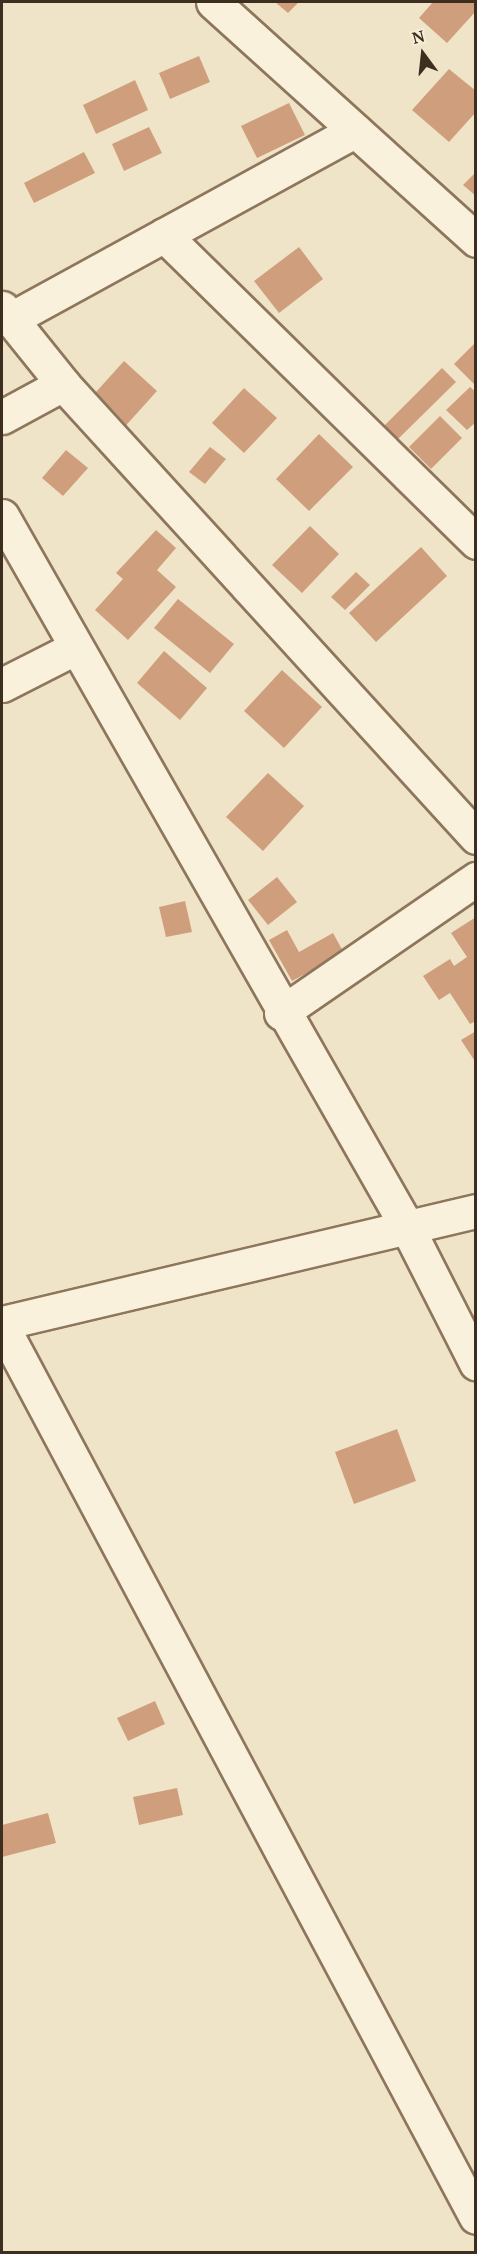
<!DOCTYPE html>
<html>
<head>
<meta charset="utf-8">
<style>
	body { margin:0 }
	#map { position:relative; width:477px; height:2254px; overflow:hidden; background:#f0e4c8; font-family:"PT Serif",serif }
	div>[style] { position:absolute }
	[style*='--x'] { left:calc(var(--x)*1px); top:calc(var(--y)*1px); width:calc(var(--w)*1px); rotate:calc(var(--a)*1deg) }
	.building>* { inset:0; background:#cf9f7d }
	.roads { filter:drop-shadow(2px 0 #8d765c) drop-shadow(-2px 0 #8d765c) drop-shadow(0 2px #8d765c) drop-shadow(0 -2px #8d765c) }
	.street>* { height:33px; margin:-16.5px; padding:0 16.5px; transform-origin:16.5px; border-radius:16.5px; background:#faf1dc }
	span { translate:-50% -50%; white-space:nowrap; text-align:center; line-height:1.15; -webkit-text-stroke:4.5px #f7eed8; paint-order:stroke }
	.frame { position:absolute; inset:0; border:3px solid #3d2e20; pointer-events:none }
	.north { position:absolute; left:393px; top:24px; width:60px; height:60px; -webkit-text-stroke:4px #f7eed8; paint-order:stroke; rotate:345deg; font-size:16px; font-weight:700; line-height:24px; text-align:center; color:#3d2e20 }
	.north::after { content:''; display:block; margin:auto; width:21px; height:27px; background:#3d2e20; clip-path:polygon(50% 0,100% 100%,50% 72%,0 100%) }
</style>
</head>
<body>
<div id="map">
	<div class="building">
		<div style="clip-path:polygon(275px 2px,299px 2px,288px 13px)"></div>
		<div style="clip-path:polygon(433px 2px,476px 3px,476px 11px,447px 43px,419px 18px)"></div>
		<div style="clip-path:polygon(199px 56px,210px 82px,170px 99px,159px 73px)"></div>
		<div style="clip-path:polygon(449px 69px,476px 91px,476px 112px,449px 142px,412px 110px)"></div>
		<div style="clip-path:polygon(135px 80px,148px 110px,96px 134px,83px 105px)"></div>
		<div style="clip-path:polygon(289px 103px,305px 135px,257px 158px,241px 126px)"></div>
		<div style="clip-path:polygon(149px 127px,162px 153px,124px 171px,112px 144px)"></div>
		<div style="clip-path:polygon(84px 152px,95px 173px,34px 203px,24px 183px)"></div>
		<div style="clip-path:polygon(476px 172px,476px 196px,463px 185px)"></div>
		<div style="clip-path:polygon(299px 247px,323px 279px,279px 313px,254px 281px)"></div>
		<div style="clip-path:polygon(476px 342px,476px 386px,454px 364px)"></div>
		<div style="clip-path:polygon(124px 361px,157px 391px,121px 431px,87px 402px)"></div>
		<div style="clip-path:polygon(442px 368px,456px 382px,397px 440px,384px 426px)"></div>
		<div style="clip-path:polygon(470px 387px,476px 392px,476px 422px,467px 430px,446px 410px)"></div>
		<div style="clip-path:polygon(244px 388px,277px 418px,244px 453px,212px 423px)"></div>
		<div style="clip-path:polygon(440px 416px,462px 438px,431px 469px,409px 447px)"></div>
		<div style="clip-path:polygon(319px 434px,353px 467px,309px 511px,276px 479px)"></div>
		<div style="clip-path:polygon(210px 447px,226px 459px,205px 484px,189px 472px)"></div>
		<div style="clip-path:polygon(66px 450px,88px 468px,63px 496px,42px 478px)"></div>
		<div style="clip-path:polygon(310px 526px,339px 554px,302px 593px,272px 565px)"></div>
		<div style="clip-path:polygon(156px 530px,176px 548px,157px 570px,176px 587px,128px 640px,95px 610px,123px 579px,116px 573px)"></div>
		<div style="clip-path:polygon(421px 547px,447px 576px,376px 642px,349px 613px)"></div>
		<div style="clip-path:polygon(356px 572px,370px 585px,345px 610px,331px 597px)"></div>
		<div style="clip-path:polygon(178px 599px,234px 644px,210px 673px,154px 628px)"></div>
		<div style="clip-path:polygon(164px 651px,207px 688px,180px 720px,137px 683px)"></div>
		<div style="clip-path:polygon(282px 670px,322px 707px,284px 748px,244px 711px)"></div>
		<div style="clip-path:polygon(268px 773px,304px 806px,263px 851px,226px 817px)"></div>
		<div style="clip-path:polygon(277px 877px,297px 902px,268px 925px,248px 900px)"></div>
		<div style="clip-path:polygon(185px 901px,192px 932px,166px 937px,159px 907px)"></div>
		<div style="clip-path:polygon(476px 917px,476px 1021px,470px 1024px,450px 993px,439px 1000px,423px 976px,450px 959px,454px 966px,467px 957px,451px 933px)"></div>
		<div style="clip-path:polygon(287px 930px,299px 952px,333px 933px,344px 953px,292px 981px,269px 940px)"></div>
		<div style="clip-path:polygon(476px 1031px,476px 1063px,461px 1040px)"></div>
		<div style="clip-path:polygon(397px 1429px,416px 1481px,354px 1504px,335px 1452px)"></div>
		<div style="clip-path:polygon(155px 1701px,165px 1724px,128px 1741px,117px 1718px)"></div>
		<div style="clip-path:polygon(177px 1788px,183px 1815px,139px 1825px,133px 1797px)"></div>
		<div style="clip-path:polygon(48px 1813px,56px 1843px,2px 1857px,2px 1825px)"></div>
	</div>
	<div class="roads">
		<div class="street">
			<div style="--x:213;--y:2;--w:355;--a:42.1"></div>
			<div style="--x:164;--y:235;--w:438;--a:44.5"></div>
			<div style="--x:2;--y:308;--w:97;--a:51.2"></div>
			<div style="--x:63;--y:384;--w:613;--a:47.64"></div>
			<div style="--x:11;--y:319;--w:392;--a:-28.7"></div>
			<div style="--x:2;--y:417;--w:69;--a:-28.4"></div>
			<div style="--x:2;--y:516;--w:818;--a:60.33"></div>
			<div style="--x:407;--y:1227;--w:153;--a:63.1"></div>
			<div style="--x:2;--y:685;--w:82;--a:-26.9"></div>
			<div style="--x:281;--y:1013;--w:237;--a:-34.5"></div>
			<div style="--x:2;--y:1323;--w:487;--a:-13.3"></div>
			<div style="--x:2;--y:1326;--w:1009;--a:61.99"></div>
		</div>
	</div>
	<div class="frame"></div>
	<div class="north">N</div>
</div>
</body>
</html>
